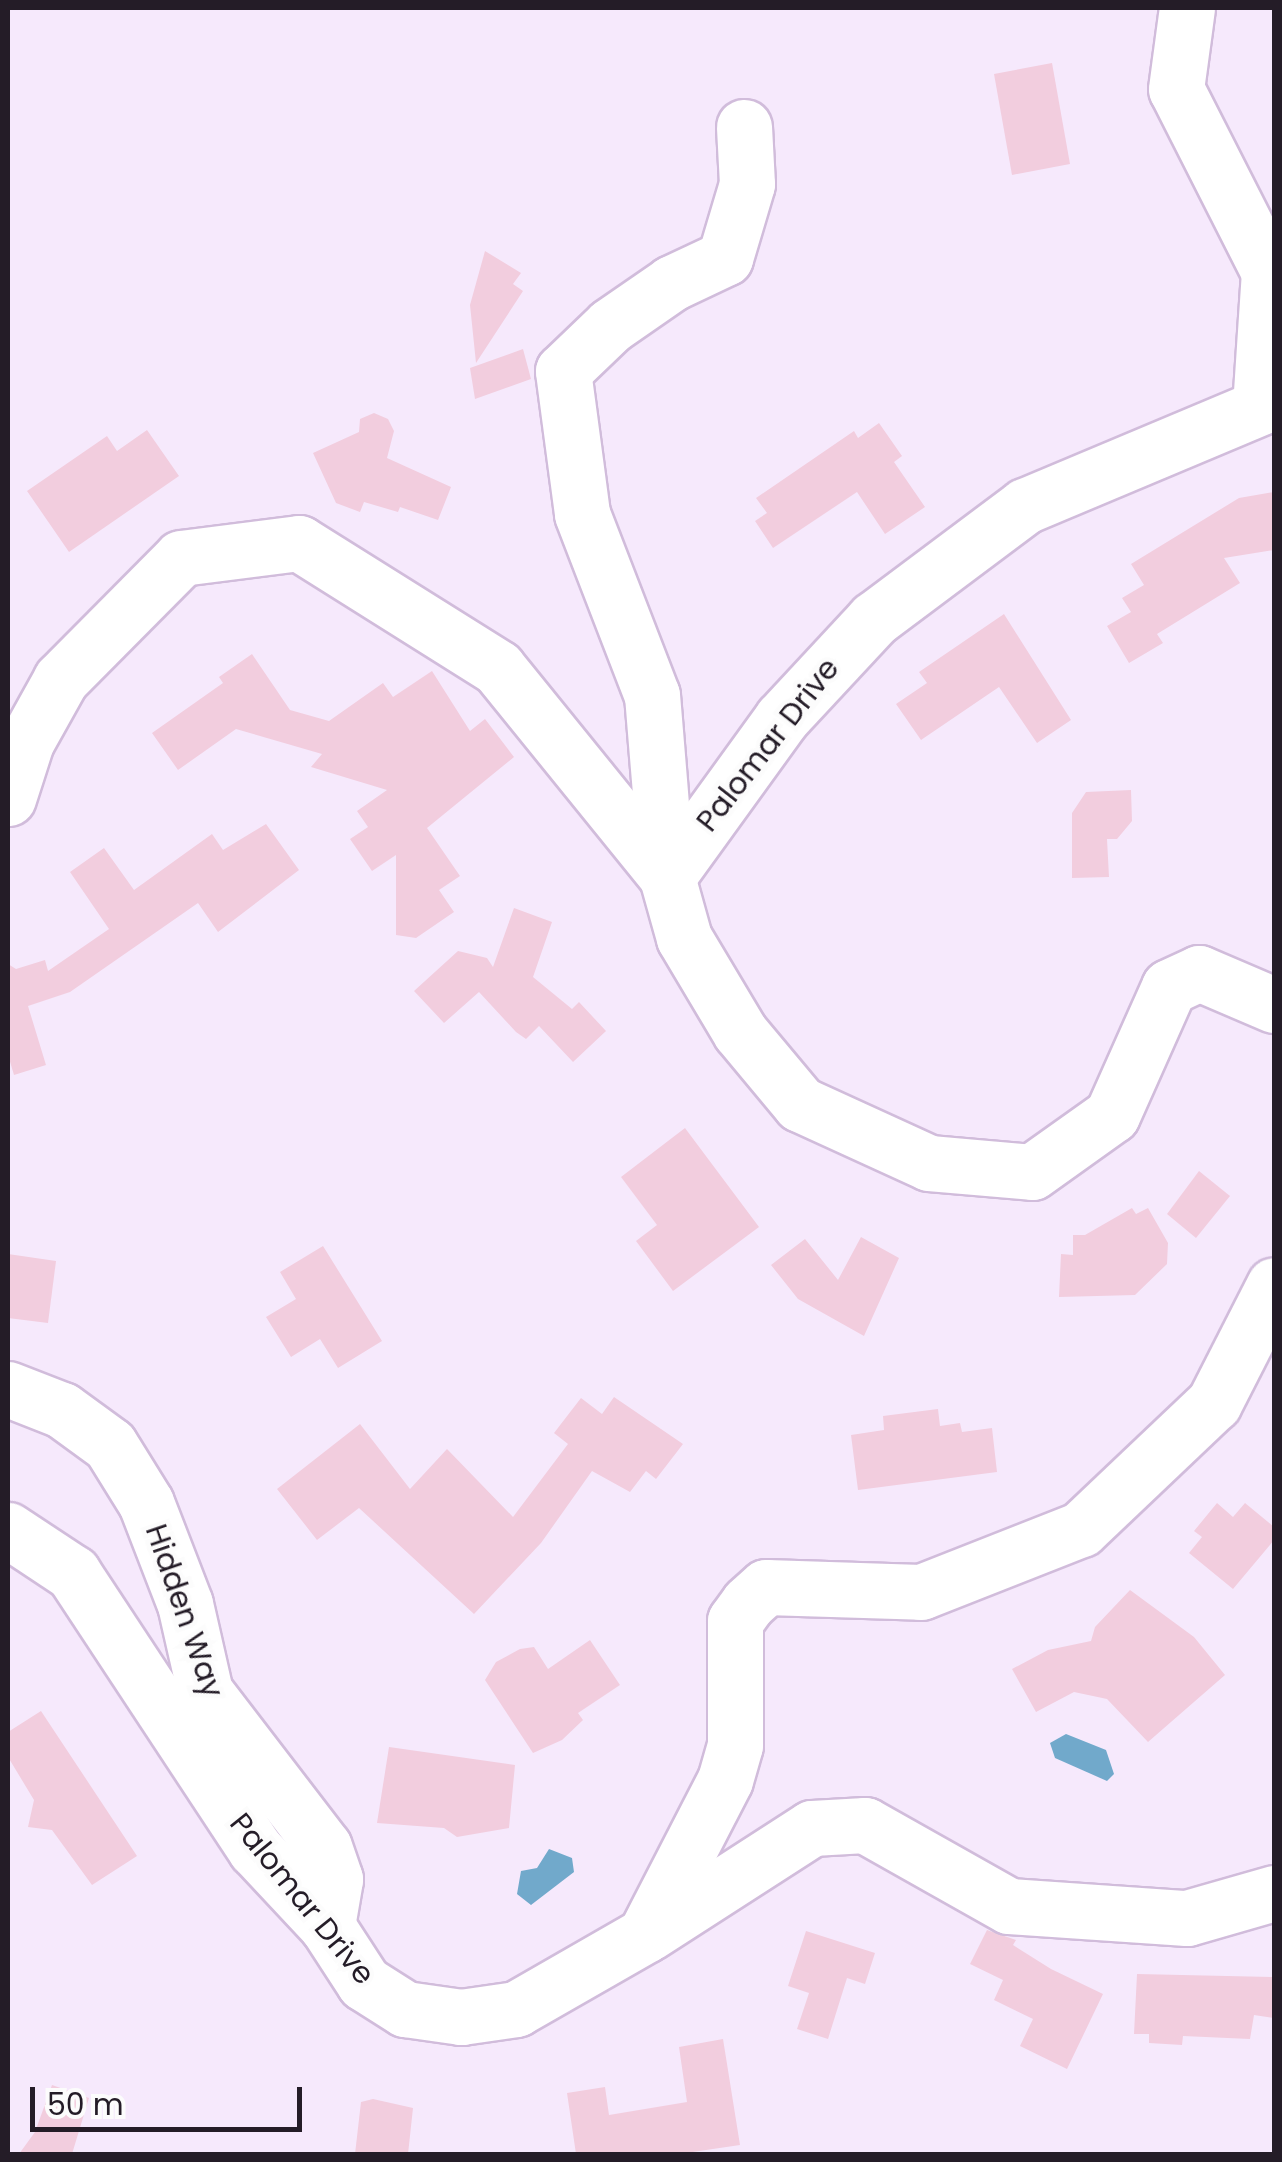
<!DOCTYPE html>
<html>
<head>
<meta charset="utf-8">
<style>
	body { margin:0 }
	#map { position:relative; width:1282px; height:2162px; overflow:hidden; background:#f6e9fc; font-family:Poppins,sans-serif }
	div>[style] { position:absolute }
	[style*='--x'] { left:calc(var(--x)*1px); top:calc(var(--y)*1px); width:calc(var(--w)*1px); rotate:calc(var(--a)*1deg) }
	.water>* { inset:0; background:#71a9cb }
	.building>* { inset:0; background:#f2cdde }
	.roads { filter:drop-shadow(2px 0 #d1bcdb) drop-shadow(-2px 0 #d1bcdb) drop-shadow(0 2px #d1bcdb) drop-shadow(0 -2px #d1bcdb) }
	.minor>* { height:55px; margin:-27.5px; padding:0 27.5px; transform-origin:27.5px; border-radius:27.5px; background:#fff }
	span { translate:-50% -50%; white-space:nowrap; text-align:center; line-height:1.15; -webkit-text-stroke:9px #fcfcfc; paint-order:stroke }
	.street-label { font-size:30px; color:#241c27 }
	.frame { position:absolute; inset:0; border:10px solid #241c27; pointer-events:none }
	.scale { position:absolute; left:30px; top:2087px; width:272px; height:45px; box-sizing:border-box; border:5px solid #241c27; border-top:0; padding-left:12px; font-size:30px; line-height:35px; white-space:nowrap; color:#241c27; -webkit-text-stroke:8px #fcfcfc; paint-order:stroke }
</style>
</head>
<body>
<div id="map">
	<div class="water">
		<div style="clip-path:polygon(1066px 1734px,1106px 1750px,1114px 1774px,1107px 1781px,1055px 1758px,1050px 1743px)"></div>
		<div style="clip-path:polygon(549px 1849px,572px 1858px,574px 1872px,531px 1905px,517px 1894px,521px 1871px,537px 1868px)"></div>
	</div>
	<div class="building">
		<div style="clip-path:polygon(1052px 63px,1070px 164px,1012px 175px,994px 74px)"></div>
		<div style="clip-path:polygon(485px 251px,521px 273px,513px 284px,523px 291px,476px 363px,470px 305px)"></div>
		<div style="clip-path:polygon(523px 349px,531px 379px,475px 399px,470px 368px)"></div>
		<div style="clip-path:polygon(374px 413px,388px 419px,394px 431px,387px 458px,451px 487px,438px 520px,400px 507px,398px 512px,364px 502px,360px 512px,336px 503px,313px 453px,359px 432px,360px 419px)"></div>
		<div style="clip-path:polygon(879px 423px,902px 456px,894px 462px,925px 507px,885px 534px,857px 492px,773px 548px,755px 521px,767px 513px,756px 498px,854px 431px,858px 438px)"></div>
		<div style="clip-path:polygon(147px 430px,179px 476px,69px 552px,27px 491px,107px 436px,117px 451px)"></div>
		<div style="clip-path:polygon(1274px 492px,1274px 550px,1224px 558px,1240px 583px,1157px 634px,1163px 643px,1129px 663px,1107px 626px,1131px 612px,1122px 598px,1144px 585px,1131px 564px,1239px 498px)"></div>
		<div style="clip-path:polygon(1004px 614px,1071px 720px,1037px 743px,999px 687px,921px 740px,896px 704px,927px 683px,919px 672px)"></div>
		<div style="clip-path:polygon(252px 654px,290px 710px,329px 721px,383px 683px,393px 697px,432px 671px,470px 731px,485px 719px,514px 757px,427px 828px,460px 876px,439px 890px,454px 912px,416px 938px,396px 935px,396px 855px,372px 871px,350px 839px,368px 827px,357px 811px,387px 790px,311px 767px,322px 754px,236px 729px,178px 770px,152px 733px,223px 683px,219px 677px)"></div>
		<div style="clip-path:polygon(1131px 790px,1132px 821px,1117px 839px,1107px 839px,1109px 877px,1072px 878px,1072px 813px,1086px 792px)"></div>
		<div style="clip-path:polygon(266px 824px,299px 870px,218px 932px,198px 903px,70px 992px,28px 1006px,46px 1065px,14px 1075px,8px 1055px,8px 964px,16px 969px,45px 960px,48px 971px,109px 929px,70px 872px,104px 848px,134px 890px,212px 834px,223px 850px)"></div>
		<div style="clip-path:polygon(514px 908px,552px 922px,533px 977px,572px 1009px,579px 1002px,606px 1031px,573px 1062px,539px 1026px,526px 1039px,516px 1032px,479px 992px,444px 1023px,414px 991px,458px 951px,487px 958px,493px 967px)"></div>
		<div style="clip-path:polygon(685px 1128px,759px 1227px,673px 1291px,636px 1241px,657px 1225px,621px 1177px)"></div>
		<div style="clip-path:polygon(1199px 1171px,1230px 1196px,1196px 1238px,1167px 1214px)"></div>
		<div style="clip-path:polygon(1132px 1208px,1136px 1214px,1148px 1208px,1168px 1243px,1167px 1264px,1135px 1295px,1059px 1297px,1061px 1254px,1073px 1255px,1073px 1235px,1085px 1235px)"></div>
		<div style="clip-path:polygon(861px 1237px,899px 1258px,864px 1336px,798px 1299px,771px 1265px,805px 1239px,838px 1280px)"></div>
		<div style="clip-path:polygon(323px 1246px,382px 1341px,338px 1368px,320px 1339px,291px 1357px,266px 1317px,296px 1299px,280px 1272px)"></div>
		<div style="clip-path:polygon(8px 1254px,56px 1261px,48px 1323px,8px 1318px)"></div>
		<div style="clip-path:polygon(614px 1397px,683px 1444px,656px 1479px,646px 1471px,630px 1492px,592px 1471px,541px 1543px,474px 1614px,359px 1508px,317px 1540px,277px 1489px,360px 1424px,410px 1489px,447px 1449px,513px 1517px,568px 1444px,554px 1433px,581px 1398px,602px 1414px)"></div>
		<div style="clip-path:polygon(938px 1409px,940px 1426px,960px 1423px,962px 1432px,992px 1428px,997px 1472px,858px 1490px,851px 1435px,884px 1430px,883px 1416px)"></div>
		<div style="clip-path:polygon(1217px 1503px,1233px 1517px,1245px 1503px,1274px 1527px,1274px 1540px,1233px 1589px,1189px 1553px,1202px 1537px,1194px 1531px)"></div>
		<div style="clip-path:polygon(1130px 1590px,1194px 1637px,1225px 1675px,1148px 1742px,1107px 1699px,1074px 1692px,1036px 1712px,1012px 1669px,1048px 1650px,1091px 1641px,1095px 1627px)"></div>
		<div style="clip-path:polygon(590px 1640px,620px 1685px,578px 1713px,583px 1720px,562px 1740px,533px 1753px,485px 1680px,496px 1662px,520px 1649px,534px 1647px,548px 1669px)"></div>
		<div style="clip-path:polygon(41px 1711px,137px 1856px,92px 1885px,52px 1830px,28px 1827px,34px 1800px,8px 1757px,8px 1732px)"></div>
		<div style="clip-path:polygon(389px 1747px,515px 1765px,509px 1828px,457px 1837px,444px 1828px,377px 1823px)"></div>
		<div style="clip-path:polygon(987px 1930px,1016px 1940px,1013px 1945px,1051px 1969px,1103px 1994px,1067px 2069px,1020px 2046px,1033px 2019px,994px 2000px,1003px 1980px,970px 1964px)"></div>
		<div style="clip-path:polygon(806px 1931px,875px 1953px,865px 1984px,847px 1978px,828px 2039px,797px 2029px,809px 1993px,788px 1986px)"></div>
		<div style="clip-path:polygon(1137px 1974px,1274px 1977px,1274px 2018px,1254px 2015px,1250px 2039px,1183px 2036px,1182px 2045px,1149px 2043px,1149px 2034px,1134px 2034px)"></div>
		<div style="clip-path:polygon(723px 2039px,740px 2145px,679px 2154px,576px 2154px,567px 2093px,605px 2087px,609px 2115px,687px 2102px,679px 2047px)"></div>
		<div style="clip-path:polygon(52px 2085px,89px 2098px,72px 2154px,19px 2154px,35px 2132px)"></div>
		<div style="clip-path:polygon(373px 2099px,413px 2108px,408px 2154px,355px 2154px,361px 2102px)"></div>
	</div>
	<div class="roads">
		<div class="minor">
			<div style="--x:744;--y:127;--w:57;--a:87"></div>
			<div style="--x:747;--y:184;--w:77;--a:106.6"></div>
			<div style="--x:725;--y:258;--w:59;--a:154.7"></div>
			<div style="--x:672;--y:283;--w:75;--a:145.3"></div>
			<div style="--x:610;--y:326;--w:65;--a:136.2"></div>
			<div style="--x:563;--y:371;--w:144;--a:82.4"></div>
			<div style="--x:582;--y:514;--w:194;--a:68.9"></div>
			<div style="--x:652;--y:695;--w:183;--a:85.3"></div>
			<div style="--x:667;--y:877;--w:63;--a:74.4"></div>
			<div style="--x:684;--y:938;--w:109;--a:59.2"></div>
			<div style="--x:740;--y:1032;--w:94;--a:50.2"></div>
			<div style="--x:800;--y:1104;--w:142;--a:24.6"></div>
			<div style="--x:929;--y:1163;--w:103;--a:5"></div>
			<div style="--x:1032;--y:1172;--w:98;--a:-35.5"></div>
			<div style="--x:1112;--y:1115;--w:140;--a:-66"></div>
			<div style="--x:1169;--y:987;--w:33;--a:-25"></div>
			<div style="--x:1199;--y:973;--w:82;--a:23.1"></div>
			<div style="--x:8;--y:798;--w:59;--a:-72.2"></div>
			<div style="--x:26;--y:742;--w:72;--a:-60.9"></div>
			<div style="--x:61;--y:679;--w:170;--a:-45.2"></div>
			<div style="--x:181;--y:558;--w:119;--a:-7.2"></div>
			<div style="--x:299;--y:543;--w:235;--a:32.1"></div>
			<div style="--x:498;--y:668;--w:269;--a:51"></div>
			<div style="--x:667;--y:877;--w:196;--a:-54.1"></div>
			<div style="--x:782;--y:718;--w:135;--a:-47.1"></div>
			<div style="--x:874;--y:619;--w:189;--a:-36.8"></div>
			<div style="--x:1025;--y:506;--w:255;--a:-22.8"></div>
			<div style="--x:1260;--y:407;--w:135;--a:-86.2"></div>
			<div style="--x:1269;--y:272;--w:205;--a:-116.9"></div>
			<div style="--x:1176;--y:89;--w:82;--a:-82.3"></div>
			<div style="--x:8;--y:1389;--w:58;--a:21.3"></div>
			<div style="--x:62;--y:1410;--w:59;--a:36.1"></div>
			<div style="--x:110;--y:1445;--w:68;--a:58.2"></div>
			<div style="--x:146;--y:1503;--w:108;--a:68.9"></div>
			<div style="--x:185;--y:1604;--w:90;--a:77.2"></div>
			<div style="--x:205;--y:1692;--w:195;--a:52.5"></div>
			<div style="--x:324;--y:1847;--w:34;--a:71"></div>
			<div style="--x:335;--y:1879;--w:48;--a:99.7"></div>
			<div style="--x:8;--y:1530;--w:78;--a:33.5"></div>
			<div style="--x:73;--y:1573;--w:331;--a:56.6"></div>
			<div style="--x:255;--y:1849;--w:105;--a:46.9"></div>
			<div style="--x:327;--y:1926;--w:68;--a:57"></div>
			<div style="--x:364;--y:1983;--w:49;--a:32.4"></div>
			<div style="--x:405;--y:2009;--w:57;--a:8.1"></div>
			<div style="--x:461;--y:2017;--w:56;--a:-8.3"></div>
			<div style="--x:516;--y:2009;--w:149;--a:-29.8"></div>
			<div style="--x:645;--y:1935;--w:174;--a:-62.7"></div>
			<div style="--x:725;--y:1780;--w:36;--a:-74"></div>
			<div style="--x:735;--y:1745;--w:124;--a:-90"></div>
			<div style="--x:735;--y:1621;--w:22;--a:-54"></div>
			<div style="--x:748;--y:1603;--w:24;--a:-42"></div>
			<div style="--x:766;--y:1587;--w:155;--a:1.8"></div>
			<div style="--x:921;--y:1592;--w:172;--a:-21.5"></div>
			<div style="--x:1081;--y:1529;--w:183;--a:-43.5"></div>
			<div style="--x:1214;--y:1403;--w:132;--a:-63"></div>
			<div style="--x:649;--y:1933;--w:194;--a:-32.8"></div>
			<div style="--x:812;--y:1828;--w:53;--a:-3.2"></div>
			<div style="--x:865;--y:1825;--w:165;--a:29.4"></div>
			<div style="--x:1009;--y:1906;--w:178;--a:3.9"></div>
			<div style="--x:1187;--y:1918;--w:91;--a:-16"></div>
		</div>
	</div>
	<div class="street-label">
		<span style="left:768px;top:745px;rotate:-52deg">Palomar Drive</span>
		<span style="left:184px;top:1611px;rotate:71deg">Hidden Way</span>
		<span style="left:302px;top:1899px;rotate:51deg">Palomar Drive</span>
	</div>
	<div class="frame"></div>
	<div class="scale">50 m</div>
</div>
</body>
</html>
